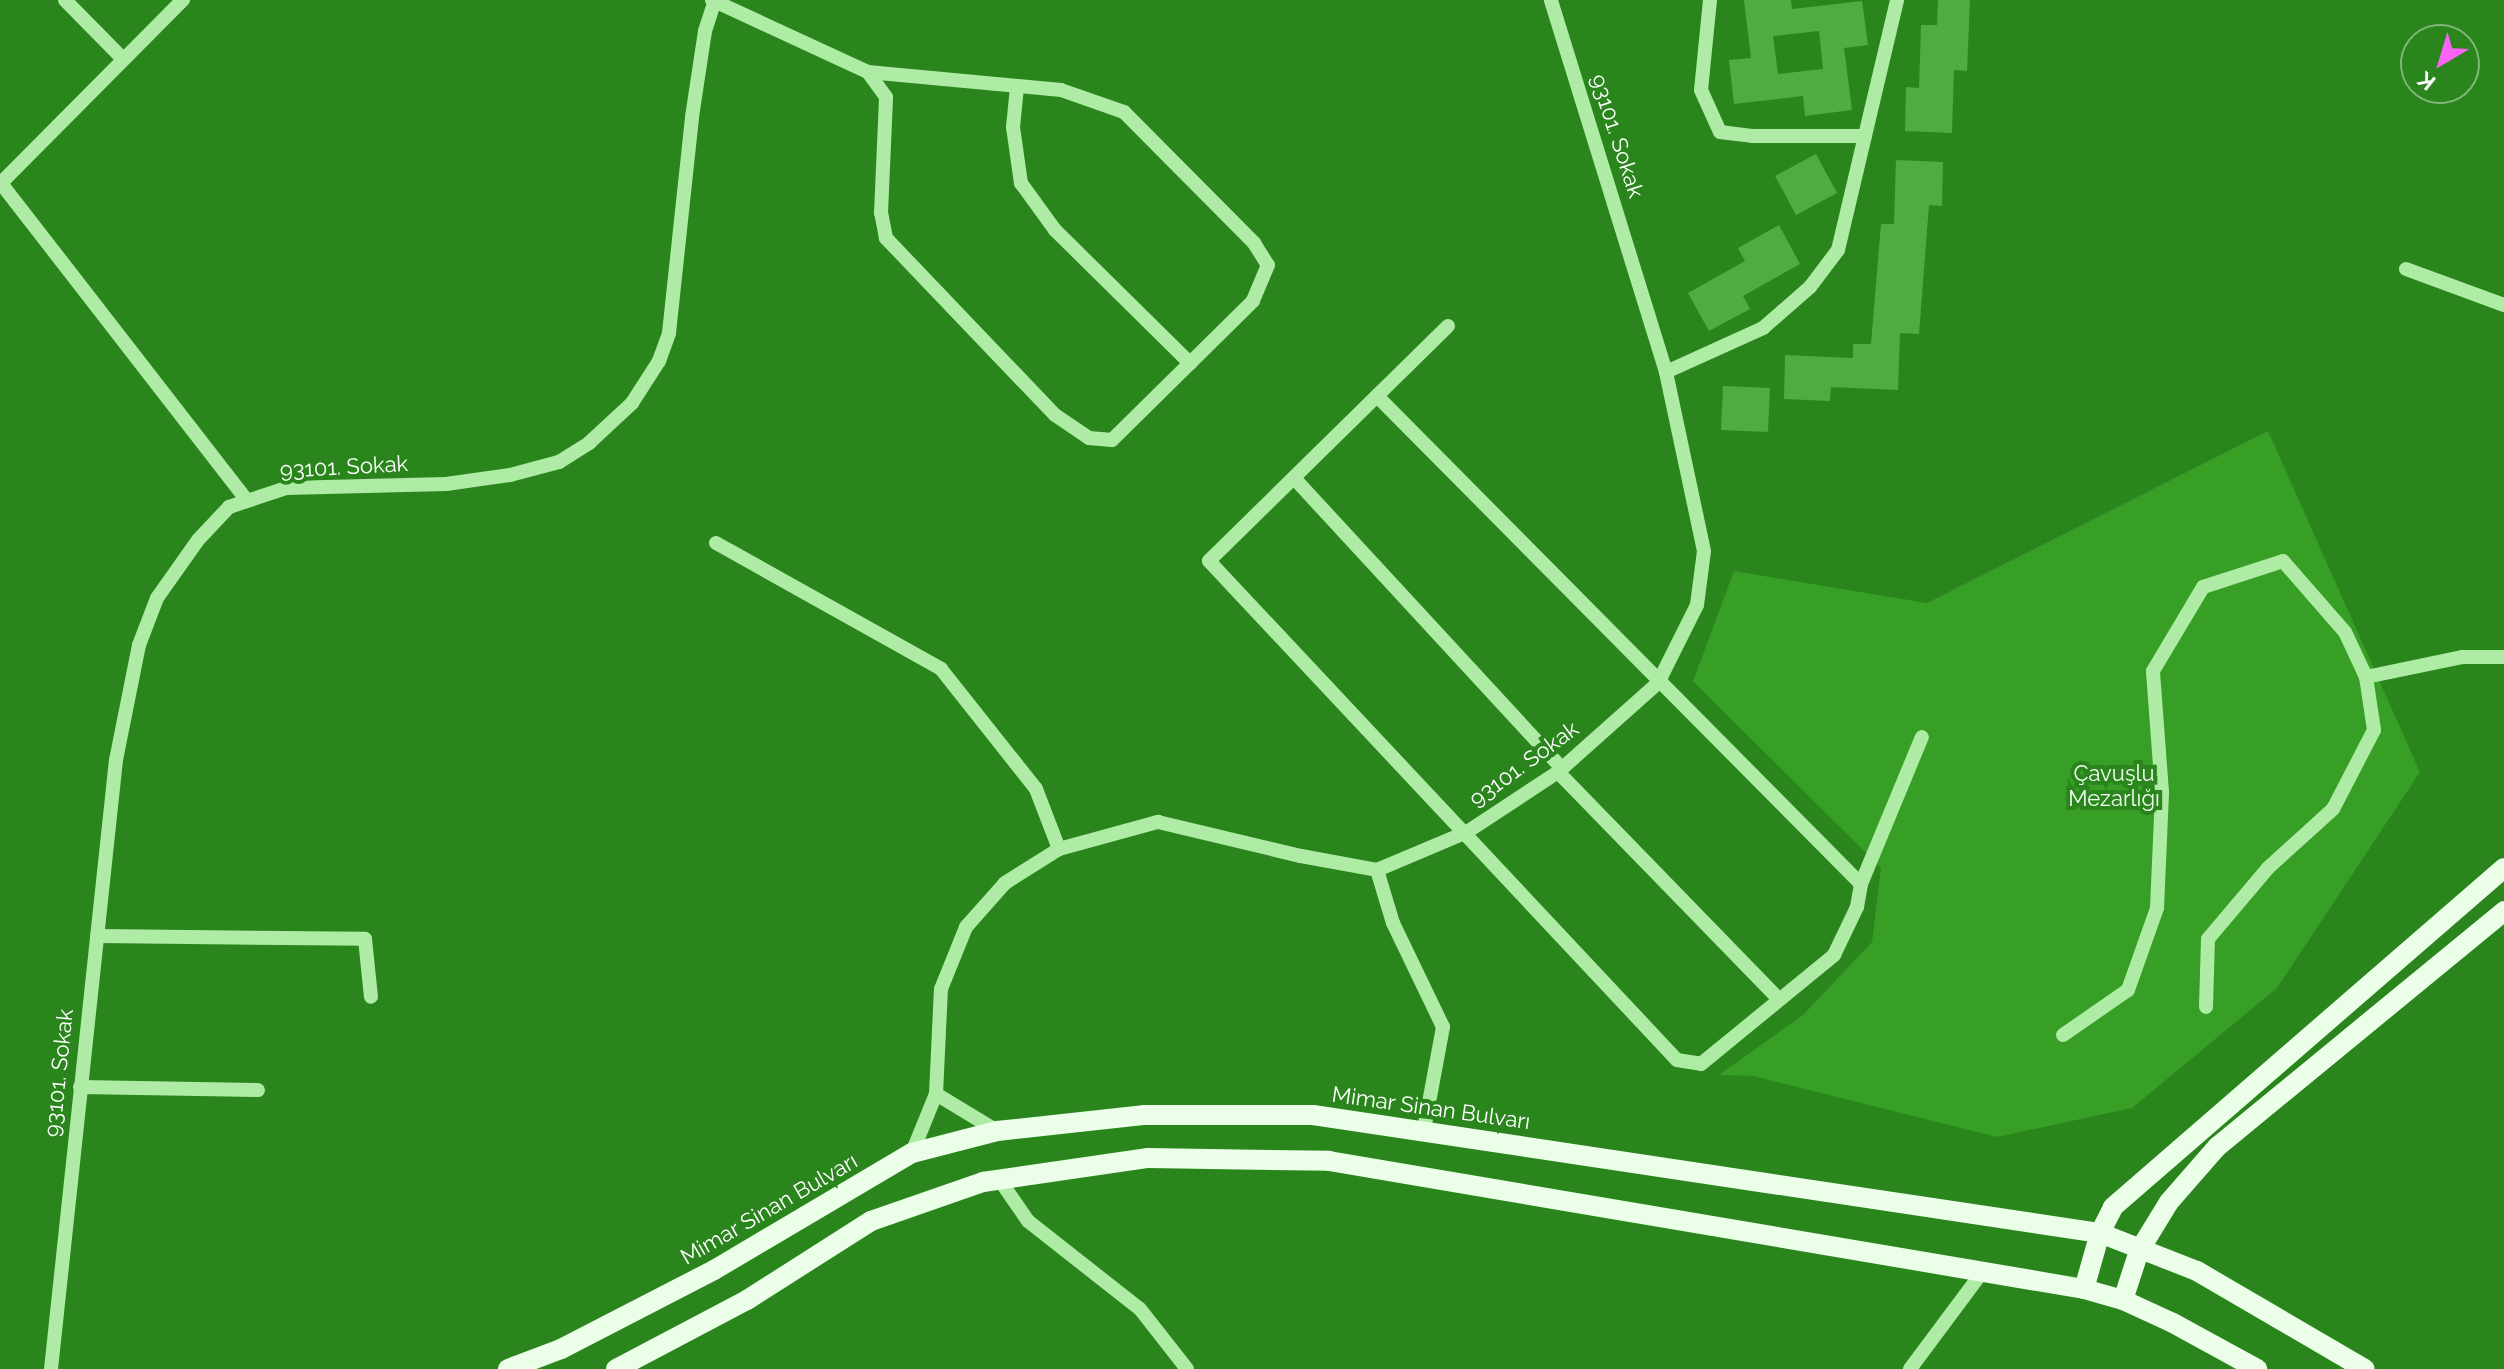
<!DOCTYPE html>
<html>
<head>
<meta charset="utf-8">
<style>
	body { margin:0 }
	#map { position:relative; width:2504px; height:1369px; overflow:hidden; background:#2a851d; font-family:Raleway,sans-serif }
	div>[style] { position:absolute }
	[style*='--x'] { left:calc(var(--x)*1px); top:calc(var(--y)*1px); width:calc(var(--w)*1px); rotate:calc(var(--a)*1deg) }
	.green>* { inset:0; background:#379e26 }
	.building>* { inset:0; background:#50ac41 }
	.minor>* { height:14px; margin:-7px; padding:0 7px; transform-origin:7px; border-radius:7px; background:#aeeba4 }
	.major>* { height:20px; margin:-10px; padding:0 10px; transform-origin:10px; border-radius:10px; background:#eafee8 }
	span { translate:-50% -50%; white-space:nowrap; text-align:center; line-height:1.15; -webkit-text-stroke:8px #2a851d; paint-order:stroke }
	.street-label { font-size:22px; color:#fff }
	.park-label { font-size:22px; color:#f3fdf2 }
	.north { position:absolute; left:2400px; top:24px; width:80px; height:80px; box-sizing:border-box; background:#2a851d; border:2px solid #7fb677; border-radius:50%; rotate:218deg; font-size:22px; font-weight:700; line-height:32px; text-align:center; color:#fff }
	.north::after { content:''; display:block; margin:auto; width:28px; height:36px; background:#fb62f8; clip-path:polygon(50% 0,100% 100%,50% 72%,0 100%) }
</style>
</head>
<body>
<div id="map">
	<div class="green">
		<div style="clip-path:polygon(2268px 431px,2420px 772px,2277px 988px,2132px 1108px,1997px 1137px,1753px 1076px,1719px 1075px,1803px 1015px,1872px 942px,1881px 868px,1693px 681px,1734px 571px,1927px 603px)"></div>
	</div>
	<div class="building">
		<div style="clip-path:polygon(evenodd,1744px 0,1791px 0,1792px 9px,1862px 1px,1868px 45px,1844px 48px,1852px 110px,1805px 116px,1803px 96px,1734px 104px,1729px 60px,1751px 58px,1744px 0,1819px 31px,1823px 69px,1778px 74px,1773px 36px,1819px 31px)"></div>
		<div style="clip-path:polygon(1938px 0,1970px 0,1967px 71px,1954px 70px,1952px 133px,1905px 131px,1906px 87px,1919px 88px,1921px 25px,1937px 25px)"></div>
		<div style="clip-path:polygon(1816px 154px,1837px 193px,1796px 215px,1775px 176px)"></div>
		<div style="clip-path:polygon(1896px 160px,1943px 162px,1942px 206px,1929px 205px,1919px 334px,1900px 333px,1898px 390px,1831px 387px,1830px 401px,1784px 399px,1785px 355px,1853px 358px,1853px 344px,1871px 344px,1881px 224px,1894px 224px)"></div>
		<div style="clip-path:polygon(1779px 225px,1800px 264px,1743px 296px,1750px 309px,1709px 331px,1688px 293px,1745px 261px,1738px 248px)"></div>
		<div style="clip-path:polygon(1723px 386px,1770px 388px,1768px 432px,1721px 430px)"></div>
	</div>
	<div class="minor">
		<div style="--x:65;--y:0;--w:81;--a:45.5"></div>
		<div style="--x:712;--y:0;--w:172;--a:24.8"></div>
		<div style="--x:868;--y:72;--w:194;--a:5.3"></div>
		<div style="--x:1061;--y:90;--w:67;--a:19.2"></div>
		<div style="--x:1124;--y:112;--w:185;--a:45.2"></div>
		<div style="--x:1254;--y:243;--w:26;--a:58"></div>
		<div style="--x:1268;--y:265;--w:39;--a:113"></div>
		<div style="--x:1253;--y:301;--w:198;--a:135.4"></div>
		<div style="--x:1112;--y:440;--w:23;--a:-175"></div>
		<div style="--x:1089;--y:438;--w:41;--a:-145.9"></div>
		<div style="--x:1055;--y:415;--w:245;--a:-133.7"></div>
		<div style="--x:886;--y:238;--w:25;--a:-101"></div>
		<div style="--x:881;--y:213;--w:116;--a:-87.5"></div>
		<div style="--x:886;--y:97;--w:31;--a:-126"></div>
		<div style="--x:1710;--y:0;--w:90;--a:95.7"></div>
		<div style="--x:1701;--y:90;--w:46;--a:65.7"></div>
		<div style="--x:1720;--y:132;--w:32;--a:7"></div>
		<div style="--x:1752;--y:136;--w:113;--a:0"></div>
		<div style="--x:1017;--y:87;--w:40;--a:95.7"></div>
		<div style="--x:1013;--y:127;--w:57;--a:81.9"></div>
		<div style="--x:1021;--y:183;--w:58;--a:54.1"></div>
		<div style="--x:1055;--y:230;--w:190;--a:44.6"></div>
		<div style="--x:0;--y:182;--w:403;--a:52.2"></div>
		<div style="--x:0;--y:184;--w:260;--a:-45.2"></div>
		<div style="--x:2406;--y:269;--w:104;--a:20.2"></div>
		<div style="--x:1448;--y:326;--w:335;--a:135.5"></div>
		<div style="--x:1209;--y:561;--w:684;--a:46.84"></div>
		<div style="--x:1677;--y:1060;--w:24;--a:9"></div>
		<div style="--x:1701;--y:1064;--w:172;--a:-39.3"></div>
		<div style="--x:1834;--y:955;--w:53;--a:-64.4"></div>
		<div style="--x:1857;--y:907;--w:23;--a:-80"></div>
		<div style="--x:1861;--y:884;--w:159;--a:-67.5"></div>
		<div style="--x:1666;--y:372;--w:107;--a:-24.4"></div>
		<div style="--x:1763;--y:328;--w:62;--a:-41.1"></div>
		<div style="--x:1810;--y:287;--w:46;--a:-52.9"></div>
		<div style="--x:1838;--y:250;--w:257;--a:-76.7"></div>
		<div style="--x:1377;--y:396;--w:687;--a:45.24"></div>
		<div style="--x:1294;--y:478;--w:395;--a:47.3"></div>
		<div style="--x:716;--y:543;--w:258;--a:29.2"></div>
		<div style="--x:941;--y:669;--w:153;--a:51.6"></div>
		<div style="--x:1036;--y:789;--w:64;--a:69"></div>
		<div style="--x:2366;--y:677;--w:99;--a:-11.7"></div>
		<div style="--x:2463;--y:657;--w:41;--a:0"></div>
		<div style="--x:1558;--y:772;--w:317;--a:45.8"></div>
		<div style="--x:1377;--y:870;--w:55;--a:73.2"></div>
		<div style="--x:1393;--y:923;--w:115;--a:64.3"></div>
		<div style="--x:1443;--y:1027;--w:105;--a:100.5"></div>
		<div style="--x:97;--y:936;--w:268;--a:0.6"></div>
		<div style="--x:365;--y:939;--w:58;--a:84.1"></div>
		<div style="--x:2063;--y:1035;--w:79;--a:-34.7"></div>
		<div style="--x:2128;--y:990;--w:87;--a:-70.5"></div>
		<div style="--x:2157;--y:908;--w:116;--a:-87.5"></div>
		<div style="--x:2162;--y:792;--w:121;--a:-94.3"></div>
		<div style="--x:2153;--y:671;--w:98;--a:-59.2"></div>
		<div style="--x:2203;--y:587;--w:84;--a:-18"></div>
		<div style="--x:2283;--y:561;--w:94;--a:48.9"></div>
		<div style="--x:2345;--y:632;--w:50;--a:65"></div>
		<div style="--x:2366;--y:677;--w:54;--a:81.4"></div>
		<div style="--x:2374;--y:730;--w:89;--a:117.4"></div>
		<div style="--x:2333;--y:809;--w:88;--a:137.8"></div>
		<div style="--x:2268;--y:868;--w:93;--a:130.2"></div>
		<div style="--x:2208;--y:939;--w:68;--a:91.7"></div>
		<div style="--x:80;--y:1087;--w:178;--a:1"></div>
		<div style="--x:936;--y:1094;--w:71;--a:31.2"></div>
		<div style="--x:912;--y:1153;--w:64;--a:-67.9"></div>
		<div style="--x:936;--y:1094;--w:105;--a:-87.3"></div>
		<div style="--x:941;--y:989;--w:67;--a:-68"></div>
		<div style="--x:966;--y:927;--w:59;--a:-48.4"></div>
		<div style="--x:1005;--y:883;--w:64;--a:-32.2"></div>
		<div style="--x:1059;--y:849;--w:103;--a:-15.3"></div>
		<div style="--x:1158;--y:822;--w:147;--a:13.4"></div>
		<div style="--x:1301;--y:856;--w:77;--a:10.4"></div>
		<div style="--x:1377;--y:870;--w:98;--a:-22.9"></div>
		<div style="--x:1467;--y:832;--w:109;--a:-33.4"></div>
		<div style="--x:1558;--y:772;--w:134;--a:-41.7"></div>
		<div style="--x:1658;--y:683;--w:87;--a:-63.4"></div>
		<div style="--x:1697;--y:605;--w:54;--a:-82.6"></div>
		<div style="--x:1704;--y:551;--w:183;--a:-102"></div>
		<div style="--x:1666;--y:372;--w:389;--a:-107.2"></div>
		<div style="--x:999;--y:1179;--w:51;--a:55.4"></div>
		<div style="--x:1028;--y:1221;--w:142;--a:38.2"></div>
		<div style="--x:1140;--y:1309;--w:76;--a:51.9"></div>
		<div style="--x:51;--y:1369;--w:612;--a:-83.91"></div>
		<div style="--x:116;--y:760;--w:117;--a:-78.7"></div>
		<div style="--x:139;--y:645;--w:50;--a:-69"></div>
		<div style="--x:157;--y:598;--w:71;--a:-54.7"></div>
		<div style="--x:198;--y:540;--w:45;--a:-46.8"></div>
		<div style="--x:229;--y:507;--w:60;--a:-18.4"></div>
		<div style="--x:286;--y:488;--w:160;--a:-1.4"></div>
		<div style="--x:446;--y:484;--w:65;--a:-8"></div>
		<div style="--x:510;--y:475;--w:51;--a:-14.9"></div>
		<div style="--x:559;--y:462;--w:36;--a:-32"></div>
		<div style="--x:589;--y:443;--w:59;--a:-42.9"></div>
		<div style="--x:632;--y:403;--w:50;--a:-57.3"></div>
		<div style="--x:659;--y:361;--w:30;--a:-70"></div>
		<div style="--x:669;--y:333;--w:217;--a:-83.9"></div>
		<div style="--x:692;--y:117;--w:87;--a:-81.4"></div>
		<div style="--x:705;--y:31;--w:33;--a:-72"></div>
		<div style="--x:1910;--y:1369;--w:122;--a:-53.3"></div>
	</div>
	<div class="major">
		<div style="--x:2084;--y:1289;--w:58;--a:-74.1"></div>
		<div style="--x:2100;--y:1233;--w:29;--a:-63"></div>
		<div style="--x:2113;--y:1207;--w:517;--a:-40.93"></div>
		<div style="--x:2123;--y:1300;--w:52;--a:-71.9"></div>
		<div style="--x:2139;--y:1251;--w:57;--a:-58.5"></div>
		<div style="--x:2169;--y:1202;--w:73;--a:-48.9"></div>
		<div style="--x:2217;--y:1147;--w:372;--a:-39.4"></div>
		<div style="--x:508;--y:1369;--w:57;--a:-20.7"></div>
		<div style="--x:561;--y:1349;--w:172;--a:-27.3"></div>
		<div style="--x:714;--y:1270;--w:230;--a:-30.6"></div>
		<div style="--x:912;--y:1153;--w:88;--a:-14.5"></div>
		<div style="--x:997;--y:1131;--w:149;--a:-6.2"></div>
		<div style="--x:1145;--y:1115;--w:168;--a:0"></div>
		<div style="--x:1313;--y:1115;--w:796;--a:8.53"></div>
		<div style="--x:2100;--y:1233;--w:104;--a:21.4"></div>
		<div style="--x:2197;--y:1271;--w:194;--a:30.3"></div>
		<div style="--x:616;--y:1369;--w:148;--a:-27.8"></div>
		<div style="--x:747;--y:1300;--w:147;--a:-32.5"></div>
		<div style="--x:871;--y:1221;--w:119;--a:-19.2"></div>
		<div style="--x:983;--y:1182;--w:167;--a:-8.3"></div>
		<div style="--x:1148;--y:1158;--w:181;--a:0.9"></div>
		<div style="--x:1329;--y:1161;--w:766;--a:9.62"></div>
		<div style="--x:2084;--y:1289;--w:41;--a:15.8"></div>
		<div style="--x:2123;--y:1300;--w:55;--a:24.7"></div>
		<div style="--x:2173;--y:1323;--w:96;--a:28.7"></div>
	</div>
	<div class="street-label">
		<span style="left:1617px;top:136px;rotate:72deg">93101. Sokak</span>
		<span style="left:344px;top:467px;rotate:-3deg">93101. Sokak</span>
		<span style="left:1524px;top:764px;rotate:-36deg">93101. Sokak</span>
		<span style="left:59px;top:1073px;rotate:-84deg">93101. Sokak</span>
		<span style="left:1431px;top:1108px;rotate:8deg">Mimar Sinan Bulvarı</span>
		<span style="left:769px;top:1209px;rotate:-30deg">Mimar Sinan Bulvarı</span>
	</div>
	<div class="park-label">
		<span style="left:2114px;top:786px">Çavuşlu<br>Mezarlığı</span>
	</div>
	<div class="north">K</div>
</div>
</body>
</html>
